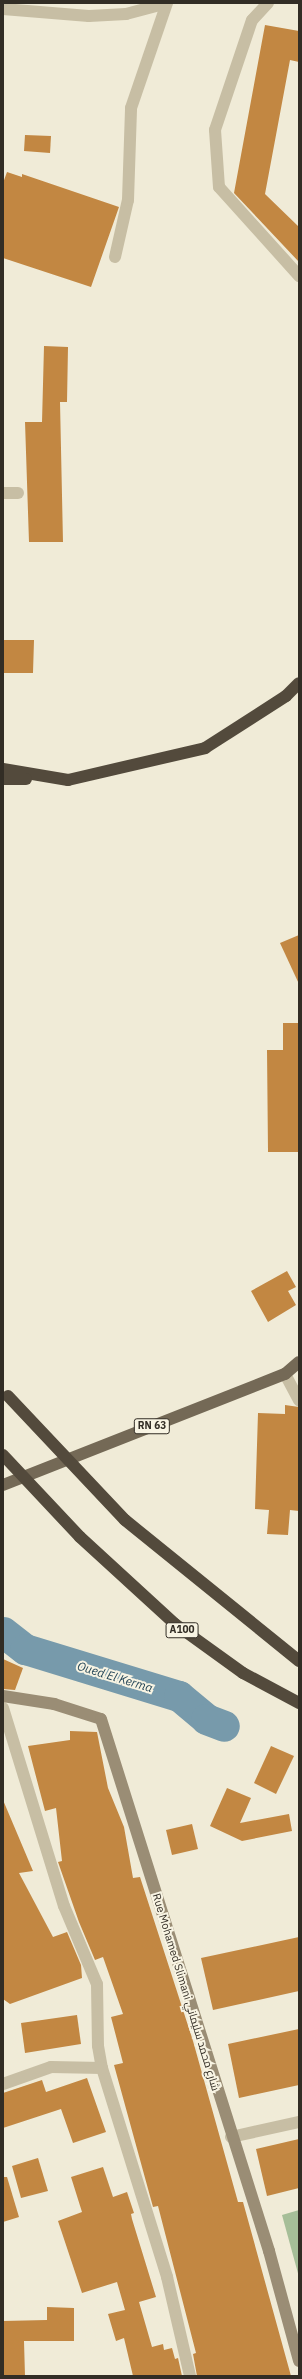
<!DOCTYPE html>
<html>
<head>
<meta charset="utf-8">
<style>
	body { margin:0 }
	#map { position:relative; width:302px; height:2379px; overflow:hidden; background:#f0ebd7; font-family:"IBM Plex Sans",Cairo,sans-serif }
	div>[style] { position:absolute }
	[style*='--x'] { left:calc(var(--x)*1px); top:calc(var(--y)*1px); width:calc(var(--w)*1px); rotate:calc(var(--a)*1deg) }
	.green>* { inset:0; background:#a6be98 }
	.river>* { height:31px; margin:-15.5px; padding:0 15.5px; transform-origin:15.5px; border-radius:15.5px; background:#779aab }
	.building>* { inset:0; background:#c28742 }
	.street>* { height:12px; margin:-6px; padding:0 6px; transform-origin:6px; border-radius:6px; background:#c7bea4 }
	.secondary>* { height:12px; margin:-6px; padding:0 6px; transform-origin:6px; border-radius:6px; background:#9a8d75 }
	.primary>* { height:12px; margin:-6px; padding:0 6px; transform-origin:6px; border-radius:6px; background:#746956 }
	.highway>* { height:12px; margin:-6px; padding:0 6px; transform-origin:6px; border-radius:6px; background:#534a3c }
	.highway-bridge>* { height:12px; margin:-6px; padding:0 6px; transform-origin:6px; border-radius:6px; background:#534a3c }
	span { translate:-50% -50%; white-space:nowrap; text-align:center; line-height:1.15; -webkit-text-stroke:4px #f8f4e3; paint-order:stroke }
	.shield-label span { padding:1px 3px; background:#f8f4e3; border:1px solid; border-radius:3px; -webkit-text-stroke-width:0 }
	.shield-label { font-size:10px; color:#322d25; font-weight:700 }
	.street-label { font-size:11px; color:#322d25 }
	.water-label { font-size:12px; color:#1c3f52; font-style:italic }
	.frame { position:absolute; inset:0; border:4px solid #322d25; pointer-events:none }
</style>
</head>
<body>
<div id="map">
	<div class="green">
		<div style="clip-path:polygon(299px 2210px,299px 2277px,282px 2215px)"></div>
	</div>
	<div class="river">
		<div style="--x:3;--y:1632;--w:28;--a:38"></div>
		<div style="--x:25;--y:1649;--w:161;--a:17"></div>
		<div style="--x:179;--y:1696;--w:35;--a:40"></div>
		<div style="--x:206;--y:1719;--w:19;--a:21"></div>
	</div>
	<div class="building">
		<div style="clip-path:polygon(265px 25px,299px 31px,299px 62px,290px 60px,265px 194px,299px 227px,299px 262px,234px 193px)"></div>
		<div style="clip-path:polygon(25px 135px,51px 136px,50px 153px,24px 151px)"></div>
		<div style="clip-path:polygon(7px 172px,22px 177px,22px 174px,119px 207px,91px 287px,3px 258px,3px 183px)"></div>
		<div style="clip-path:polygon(44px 346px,68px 347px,67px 402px,60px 402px,63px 542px,29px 542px,25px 422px,42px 422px)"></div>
		<div style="clip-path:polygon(3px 640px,34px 640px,33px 673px,3px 673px)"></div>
		<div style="clip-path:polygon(299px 935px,299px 984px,280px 943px)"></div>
		<div style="clip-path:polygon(283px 1023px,298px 1023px,299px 1152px,268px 1152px,267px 1050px,283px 1050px)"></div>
		<div style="clip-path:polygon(287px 1271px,296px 1287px,288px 1291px,296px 1305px,268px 1322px,251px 1291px)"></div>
		<div style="clip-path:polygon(285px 1405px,299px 1407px,299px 1511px,290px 1510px,288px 1535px,267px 1534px,269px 1510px,255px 1509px,258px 1413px,285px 1414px)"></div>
		<div style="clip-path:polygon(3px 1659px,23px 1668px,15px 1690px,3px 1689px)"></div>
		<div style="clip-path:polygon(70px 1731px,97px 1732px,108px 1788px,124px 1827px,133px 1878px,140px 1877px,193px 2041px,238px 2202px,243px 2202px,291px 2376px,197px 2376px,193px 2354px,196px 2353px,158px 2206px,153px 2207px,114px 2065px,123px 2063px,111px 2017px,123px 2014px,103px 1957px,95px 1960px,79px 1922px,58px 1862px,62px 1861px,56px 1808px,45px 1811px,28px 1746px,70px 1740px)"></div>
		<div style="clip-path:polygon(271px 1746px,294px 1756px,276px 1794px,254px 1783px)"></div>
		<div style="clip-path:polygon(227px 1788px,251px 1798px,240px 1823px,289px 1814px,292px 1831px,242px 1841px,210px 1826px)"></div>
		<div style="clip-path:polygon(3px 1800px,33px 1871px,19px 1873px,53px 1937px,67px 1932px,81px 1965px,82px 1978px,10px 2004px,3px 1999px)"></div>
		<div style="clip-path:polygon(192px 1824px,198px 1849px,172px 1855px,166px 1830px)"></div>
		<div style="clip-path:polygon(299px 1937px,299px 1991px,213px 2010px,201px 1958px)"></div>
		<div style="clip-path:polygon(77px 2015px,81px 2044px,25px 2053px,21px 2023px)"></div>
		<div style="clip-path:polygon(299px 2029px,299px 2085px,239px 2098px,228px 2044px)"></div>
		<div style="clip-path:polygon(87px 2078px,106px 2132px,73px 2143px,61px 2109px,3px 2128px,3px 2093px,42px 2080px,46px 2092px)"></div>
		<div style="clip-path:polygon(299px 2139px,299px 2188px,267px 2196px,256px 2149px)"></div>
		<div style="clip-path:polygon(38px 2158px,48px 2191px,21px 2198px,12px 2166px)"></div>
		<div style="clip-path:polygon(103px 2167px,113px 2197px,127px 2192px,134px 2213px,131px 2214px,132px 2219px,156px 2297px,139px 2302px,152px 2347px,163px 2344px,164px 2350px,172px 2348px,175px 2359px,178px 2358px,182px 2376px,133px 2376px,124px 2338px,116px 2341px,108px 2314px,125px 2310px,117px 2282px,82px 2293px,58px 2221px,82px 2212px,71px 2177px)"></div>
		<div style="clip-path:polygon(3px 2177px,7px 2177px,19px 2217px,3px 2222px)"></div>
		<div style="clip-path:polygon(47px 2307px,74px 2308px,74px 2341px,24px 2341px,25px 2376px,3px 2376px,3px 2321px,47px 2320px)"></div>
	</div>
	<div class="street">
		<div style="--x:268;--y:3;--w:23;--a:133"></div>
		<div style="--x:252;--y:20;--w:116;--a:108.6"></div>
		<div style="--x:215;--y:130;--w:57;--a:86"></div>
		<div style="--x:219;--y:187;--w:120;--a:48"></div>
		<div style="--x:3;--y:9;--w:86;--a:4.7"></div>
		<div style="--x:89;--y:16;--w:37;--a:-3"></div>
		<div style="--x:126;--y:14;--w:42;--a:-15"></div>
		<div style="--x:115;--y:257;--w:58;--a:-77.2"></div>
		<div style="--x:128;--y:200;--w:92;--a:-88.1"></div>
		<div style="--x:131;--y:108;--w:111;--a:-71.1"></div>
		<div style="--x:3;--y:493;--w:15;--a:0"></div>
		<div style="--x:285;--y:1374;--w:30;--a:62"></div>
		<div style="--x:3;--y:1708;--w:207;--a:72.9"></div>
		<div style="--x:64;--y:1906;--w:85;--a:67.1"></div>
		<div style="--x:97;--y:1984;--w:62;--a:89.1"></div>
		<div style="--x:98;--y:2046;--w:22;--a:80"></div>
		<div style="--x:102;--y:2068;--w:219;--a:72.7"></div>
		<div style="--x:167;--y:2277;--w:102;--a:76.9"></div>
		<div style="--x:3;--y:2084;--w:51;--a:-19.5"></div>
		<div style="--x:51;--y:2067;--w:51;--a:1.1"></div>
		<div style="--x:231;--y:2137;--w:70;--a:-12.4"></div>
	</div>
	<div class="secondary">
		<div style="--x:3;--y:1696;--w:52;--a:8.9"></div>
		<div style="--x:54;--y:1704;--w:49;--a:17.7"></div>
		<div style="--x:101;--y:1719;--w:558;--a:72.47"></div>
		<div style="--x:269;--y:2251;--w:114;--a:74.7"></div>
	</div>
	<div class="primary">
		<div style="--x:3;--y:1485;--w:303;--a:-21.5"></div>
		<div style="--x:285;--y:1374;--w:18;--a:-41"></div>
	</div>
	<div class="highway">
		<div style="--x:3;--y:769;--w:66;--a:9.6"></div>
		<div style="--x:68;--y:780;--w:141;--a:-13.1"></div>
		<div style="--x:205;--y:748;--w:96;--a:-32.7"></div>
		<div style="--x:286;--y:696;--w:18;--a:-45"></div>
		<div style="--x:3;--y:779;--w:23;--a:0"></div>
		<div style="--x:125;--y:1520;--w:224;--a:39"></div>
		<div style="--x:80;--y:1537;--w:129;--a:42.5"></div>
		<div style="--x:175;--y:1624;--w:84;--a:35.8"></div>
		<div style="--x:243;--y:1673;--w:64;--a:28.2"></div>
	</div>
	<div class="highway-bridge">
		<div style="--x:8;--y:1396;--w:170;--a:46.7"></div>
		<div style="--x:3;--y:1455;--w:112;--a:46.8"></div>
	</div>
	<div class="shield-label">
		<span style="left:152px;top:1426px">RN 63</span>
		<span style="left:182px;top:1630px">A100</span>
	</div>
	<div class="street-label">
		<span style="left:186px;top:1992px;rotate:73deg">Rue Mohamed Slimani شارع محمد سليماني</span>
	</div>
	<div class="water-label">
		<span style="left:115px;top:1677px;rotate:17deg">Oued El Kerma</span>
	</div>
	<div class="frame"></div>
</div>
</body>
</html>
